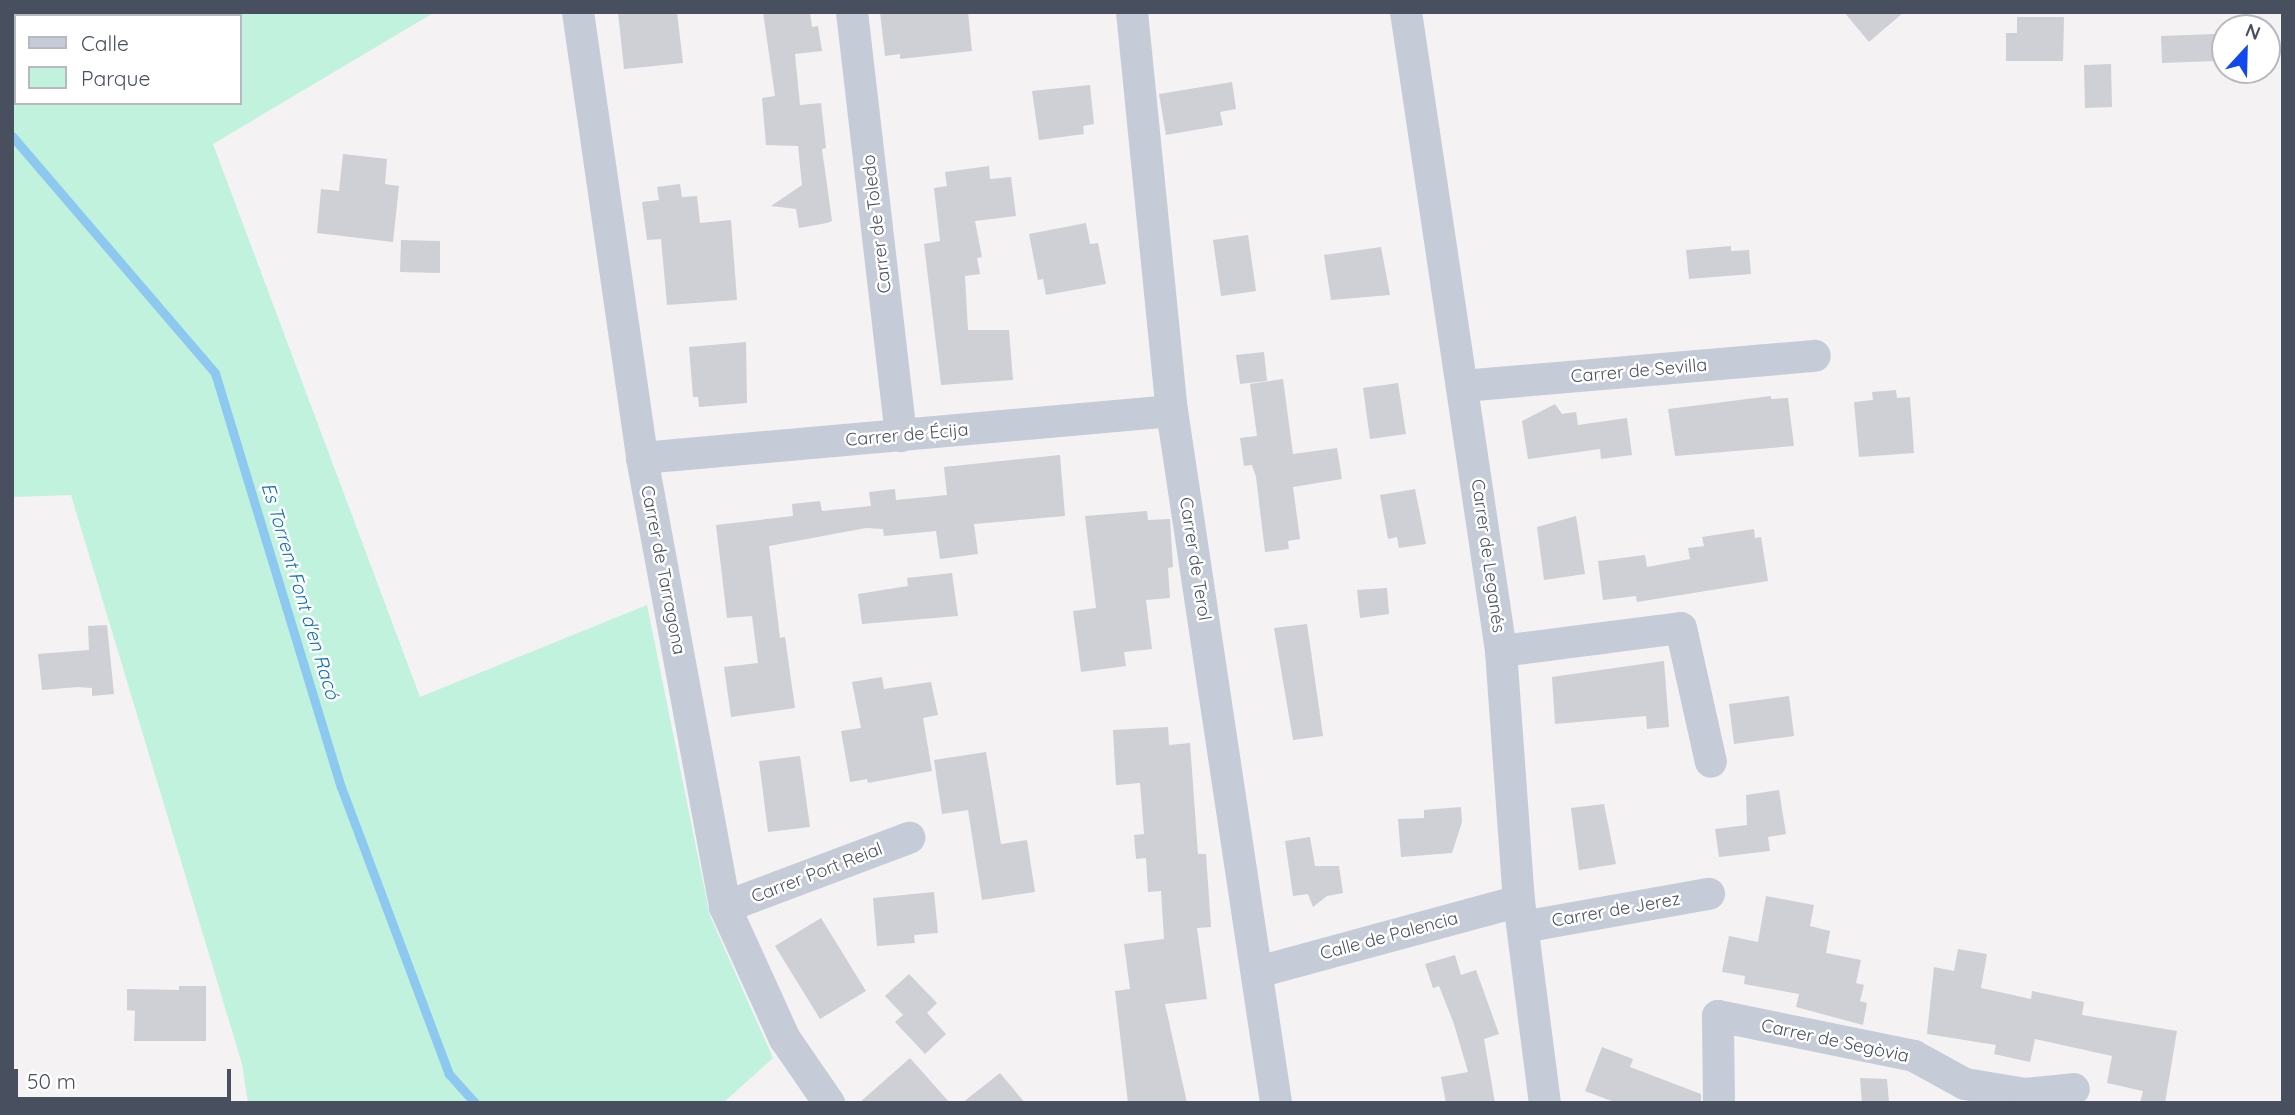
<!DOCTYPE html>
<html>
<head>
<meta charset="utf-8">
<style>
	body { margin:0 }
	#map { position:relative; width:2295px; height:1115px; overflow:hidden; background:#f4f2f2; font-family:Quicksand,sans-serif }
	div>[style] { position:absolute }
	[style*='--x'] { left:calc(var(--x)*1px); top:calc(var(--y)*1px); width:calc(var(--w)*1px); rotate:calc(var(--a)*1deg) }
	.green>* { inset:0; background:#c0f2dd }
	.stream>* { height:9px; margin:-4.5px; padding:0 4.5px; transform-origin:4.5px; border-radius:4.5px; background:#8cc8f0 }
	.building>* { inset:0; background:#ced0d6 }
	.street>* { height:32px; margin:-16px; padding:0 16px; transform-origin:16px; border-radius:16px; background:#c5cbd7 }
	span { translate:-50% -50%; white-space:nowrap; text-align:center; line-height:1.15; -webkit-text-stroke:5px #fff; paint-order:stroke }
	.street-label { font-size:18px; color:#485060 }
	.water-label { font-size:19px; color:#066fb5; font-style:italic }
	.frame { position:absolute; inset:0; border:14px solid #485060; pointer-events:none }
	.legend { position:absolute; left:14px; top:14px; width:228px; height:91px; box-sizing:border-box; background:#fff; border:2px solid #b6b9bf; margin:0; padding:9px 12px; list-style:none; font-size:21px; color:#485060 }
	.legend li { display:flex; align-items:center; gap:14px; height:35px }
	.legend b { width:35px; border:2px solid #b6b9bf }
	.north { position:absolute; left:2211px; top:14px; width:70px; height:70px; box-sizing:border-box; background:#fff; border:2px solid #b6b9bf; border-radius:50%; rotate:22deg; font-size:19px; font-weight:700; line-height:28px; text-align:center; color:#485060 }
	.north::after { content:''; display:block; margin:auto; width:24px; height:32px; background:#1248ed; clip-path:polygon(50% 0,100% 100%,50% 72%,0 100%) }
	.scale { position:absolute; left:14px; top:1069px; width:217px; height:32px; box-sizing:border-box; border:4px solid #485060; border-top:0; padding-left:9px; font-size:21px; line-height:24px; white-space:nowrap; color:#485060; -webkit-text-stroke:5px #fff; paint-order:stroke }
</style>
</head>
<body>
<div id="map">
	<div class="green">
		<div style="clip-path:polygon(evenodd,12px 12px,435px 12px,213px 144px,420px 697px,647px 605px,710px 916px,773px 1058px,723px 1103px,248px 1103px,242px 1064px,71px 495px,12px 497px,12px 12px,16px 16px,240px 16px,240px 103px,16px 103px,16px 16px)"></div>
	</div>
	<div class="stream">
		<div style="--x:12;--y:136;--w:312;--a:49.4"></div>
		<div style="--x:215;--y:373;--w:433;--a:73.1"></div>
		<div style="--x:341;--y:787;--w:307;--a:69.4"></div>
		<div style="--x:449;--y:1074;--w:39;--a:48"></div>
	</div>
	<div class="building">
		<div style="clip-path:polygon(618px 12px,677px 12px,683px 63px,624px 69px)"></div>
		<div style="clip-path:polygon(763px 12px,810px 12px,812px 27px,818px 26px,822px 51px,795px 54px,800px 105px,821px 103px,826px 148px,822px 149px,832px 221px,827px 223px,799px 228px,796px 209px,771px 206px,802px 185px,798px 146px,766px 145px,762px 98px,775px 96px)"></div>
		<div style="clip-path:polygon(880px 12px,968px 12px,972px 51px,900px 59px,900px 54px,885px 56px)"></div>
		<div style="clip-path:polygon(1844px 12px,1904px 12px,1869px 42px)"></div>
		<div style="clip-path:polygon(2017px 17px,2064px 17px,2063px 61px,2006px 61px,2006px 33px,2017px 33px)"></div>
		<div style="clip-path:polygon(2215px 34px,2216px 61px,2162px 63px,2161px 36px)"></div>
		<div style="clip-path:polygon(2111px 64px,2112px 107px,2085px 108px,2084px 65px)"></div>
		<div style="clip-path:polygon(1232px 82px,1236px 109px,1220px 112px,1223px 125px,1166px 135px,1159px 94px)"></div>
		<div style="clip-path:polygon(1090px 85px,1094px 124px,1083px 126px,1084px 134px,1039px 140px,1032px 91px)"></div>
		<div style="clip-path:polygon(343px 154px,387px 159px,385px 184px,399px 186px,393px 242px,317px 233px,321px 189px,339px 191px)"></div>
		<div style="clip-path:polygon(989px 166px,990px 179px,1011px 177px,1016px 216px,975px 221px,982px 257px,977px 258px,980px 274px,965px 276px,968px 330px,1009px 330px,1013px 380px,941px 385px,924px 244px,940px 241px,934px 188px,947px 186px,945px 172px)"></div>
		<div style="clip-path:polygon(680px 184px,682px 197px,697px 196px,700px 223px,731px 220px,737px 300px,667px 305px,661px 239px,647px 240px,642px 202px,659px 200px,657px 187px)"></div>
		<div style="clip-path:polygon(1086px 223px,1090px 244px,1098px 243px,1106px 284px,1046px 295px,1043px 279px,1038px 280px,1029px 234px)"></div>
		<div style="clip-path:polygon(1248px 235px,1256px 291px,1221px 296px,1213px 240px)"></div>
		<div style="clip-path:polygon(401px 240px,440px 241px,440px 273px,400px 272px)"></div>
		<div style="clip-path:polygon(1731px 246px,1731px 251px,1749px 250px,1751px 274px,1689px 279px,1686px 250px)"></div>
		<div style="clip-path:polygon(1381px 247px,1390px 295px,1331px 300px,1324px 255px)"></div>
		<div style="clip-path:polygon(746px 342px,747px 403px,699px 407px,698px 397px,693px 397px,689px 347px)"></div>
		<div style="clip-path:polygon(1264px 352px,1267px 381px,1240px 384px,1236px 355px)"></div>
		<div style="clip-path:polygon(1283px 379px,1293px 454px,1337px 448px,1342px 479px,1293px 487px,1300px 539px,1288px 541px,1289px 549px,1265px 552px,1256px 477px,1252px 465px,1244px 466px,1240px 438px,1257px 436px,1250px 384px)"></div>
		<div style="clip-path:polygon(1398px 383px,1406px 434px,1370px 439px,1363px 388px)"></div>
		<div style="clip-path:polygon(1896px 390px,1897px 398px,1910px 397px,1914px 453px,1859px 457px,1854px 402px,1873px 400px,1872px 392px)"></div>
		<div style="clip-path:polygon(1771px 396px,1771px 399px,1788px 398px,1794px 446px,1675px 456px,1668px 409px)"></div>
		<div style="clip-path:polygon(1555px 404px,1562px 414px,1576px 412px,1578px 425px,1627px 418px,1632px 455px,1601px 459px,1600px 449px,1528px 459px,1522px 421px)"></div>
		<div style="clip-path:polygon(1060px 455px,1065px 516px,974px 524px,978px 554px,940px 559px,936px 531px,884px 536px,883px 529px,866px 528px,769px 546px,780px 638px,785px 637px,795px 708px,731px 717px,724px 667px,758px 663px,752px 616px,727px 618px,716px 525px,793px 516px,792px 504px,820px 501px,822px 511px,871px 506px,869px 492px,895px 489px,896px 500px,947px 495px,944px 467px)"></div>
		<div style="clip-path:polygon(1415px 489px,1426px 544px,1399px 548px,1397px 537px,1388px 539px,1380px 495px)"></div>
		<div style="clip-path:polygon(1147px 511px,1148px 520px,1170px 519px,1173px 567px,1168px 568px,1170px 598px,1146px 600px,1152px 649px,1124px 652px,1126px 666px,1081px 672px,1073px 611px,1096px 608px,1085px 516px)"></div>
		<div style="clip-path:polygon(1576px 516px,1585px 574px,1544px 580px,1537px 527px)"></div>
		<div style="clip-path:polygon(1754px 529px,1755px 538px,1761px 537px,1768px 581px,1637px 602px,1636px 596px,1603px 600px,1598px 561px,1645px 555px,1647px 567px,1690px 559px,1688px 548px,1704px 546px,1702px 537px)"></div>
		<div style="clip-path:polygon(952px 573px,958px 616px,862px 624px,858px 594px,908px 586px,907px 578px)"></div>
		<div style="clip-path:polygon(1387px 588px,1389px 614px,1360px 618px,1357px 590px)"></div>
		<div style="clip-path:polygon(1307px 624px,1323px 736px,1293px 740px,1274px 628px)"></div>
		<div style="clip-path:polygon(107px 625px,114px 694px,92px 696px,92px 688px,78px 687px,42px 690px,38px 654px,89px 650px,88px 626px)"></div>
		<div style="clip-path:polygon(1664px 661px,1669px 727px,1647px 729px,1646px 716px,1555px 724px,1552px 677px)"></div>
		<div style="clip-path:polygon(882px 677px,884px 689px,931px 682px,938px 715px,923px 718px,932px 771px,868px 783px,867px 779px,850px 782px,841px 731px,861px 728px,852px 682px)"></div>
		<div style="clip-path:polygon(1789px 696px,1794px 736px,1734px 744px,1729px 704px)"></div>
		<div style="clip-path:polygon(1168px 727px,1169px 745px,1190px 743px,1198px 854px,1206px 854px,1211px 927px,1197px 928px,1207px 999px,1165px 1004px,1187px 1103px,1128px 1103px,1115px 991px,1130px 989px,1124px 944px,1164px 939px,1161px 891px,1148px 892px,1146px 858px,1136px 859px,1134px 835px,1144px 834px,1140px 783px,1116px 785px,1113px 730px)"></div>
		<div style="clip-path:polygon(986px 752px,1001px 844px,1027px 840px,1035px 892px,982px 900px,968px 810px,942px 814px,934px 760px)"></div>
		<div style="clip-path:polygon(800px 756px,810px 827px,768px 832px,759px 761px)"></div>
		<div style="clip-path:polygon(1779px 790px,1786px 834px,1768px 837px,1770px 851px,1719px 857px,1715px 829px,1747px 825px,1746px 795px)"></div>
		<div style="clip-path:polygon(1604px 804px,1616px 864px,1579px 870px,1571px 808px)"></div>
		<div style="clip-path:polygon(1461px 807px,1462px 822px,1452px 853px,1401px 857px,1398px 819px,1424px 818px,1424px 810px)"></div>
		<div style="clip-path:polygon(1310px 837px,1315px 866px,1339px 866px,1343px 893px,1327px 896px,1313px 907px,1308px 894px,1293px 896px,1285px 841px)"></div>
		<div style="clip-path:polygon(934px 892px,938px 933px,914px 935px,915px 943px,877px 946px,873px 898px)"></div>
		<div style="clip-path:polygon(1766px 896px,1814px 905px,1810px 926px,1830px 931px,1826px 953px,1861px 960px,1856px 983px,1864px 985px,1860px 1001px,1867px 1003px,1863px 1025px,1796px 1007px,1799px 994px,1744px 984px,1745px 976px,1722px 972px,1729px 936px,1758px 942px)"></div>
		<div style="clip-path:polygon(821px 918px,866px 991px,820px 1019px,775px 946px)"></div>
		<div style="clip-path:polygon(1958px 949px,1987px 954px,1981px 988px,2031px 999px,2032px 991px,2084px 1002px,2082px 1015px,2177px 1031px,2165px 1103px,2140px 1103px,2143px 1091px,2107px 1083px,2112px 1056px,2035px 1039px,2030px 1062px,1994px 1054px,1996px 1045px,1927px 1034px,1934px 967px,1954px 971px)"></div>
		<div style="clip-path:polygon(1455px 955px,1461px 975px,1476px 970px,1499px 1034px,1484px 1039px,1495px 1103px,1446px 1103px,1441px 1077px,1468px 1072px,1454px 1024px,1439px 986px,1433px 988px,1425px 964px)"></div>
		<div style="clip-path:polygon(909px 974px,937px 1003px,927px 1013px,946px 1034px,925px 1054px,895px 1022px,903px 1015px,885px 996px)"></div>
		<div style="clip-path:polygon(179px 986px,206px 986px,206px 1041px,134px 1041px,135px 1011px,127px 1010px,127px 989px,179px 990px)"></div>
		<div style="clip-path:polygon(1602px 1047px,1633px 1059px,1630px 1067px,1701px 1094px,1701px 1103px,1617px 1103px,1585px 1091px)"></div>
		<div style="clip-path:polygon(910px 1058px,950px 1103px,859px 1103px)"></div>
		<div style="clip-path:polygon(1000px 1073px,1025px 1103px,962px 1103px)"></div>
		<div style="clip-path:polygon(1860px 1078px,1887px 1079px,1889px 1103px,1862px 1103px)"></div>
	</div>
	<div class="street">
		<div style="--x:578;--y:12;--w:451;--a:81.8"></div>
		<div style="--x:642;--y:458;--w:457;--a:79.5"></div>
		<div style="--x:725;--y:907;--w:145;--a:65.6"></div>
		<div style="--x:785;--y:1039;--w:78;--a:55.5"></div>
		<div style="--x:852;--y:12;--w:427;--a:83.4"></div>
		<div style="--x:1132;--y:12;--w:401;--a:84.3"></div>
		<div style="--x:1172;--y:411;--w:700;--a:81.45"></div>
		<div style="--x:1406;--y:12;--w:646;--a:81.54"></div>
		<div style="--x:1501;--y:651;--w:251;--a:85.9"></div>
		<div style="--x:1519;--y:901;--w:204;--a:82.7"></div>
		<div style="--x:1463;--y:386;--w:353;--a:-4.9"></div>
		<div style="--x:642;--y:458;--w:532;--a:-5.07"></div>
		<div style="--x:1501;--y:651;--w:181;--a:-7.3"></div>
		<div style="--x:1681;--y:628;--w:137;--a:77.4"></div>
		<div style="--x:725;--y:907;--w:197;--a:-20.6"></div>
		<div style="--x:1523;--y:927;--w:189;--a:-10.1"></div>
		<div style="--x:1258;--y:972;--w:270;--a:-15.2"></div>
		<div style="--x:1719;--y:1103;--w:87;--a:-90.7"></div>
		<div style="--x:1718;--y:1016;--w:200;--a:11.5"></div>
		<div style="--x:1914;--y:1056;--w:58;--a:28.8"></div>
		<div style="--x:1965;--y:1084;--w:61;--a:9.5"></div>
		<div style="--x:2025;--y:1094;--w:49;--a:-5.8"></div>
	</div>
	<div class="street-label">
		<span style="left:877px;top:224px;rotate:-97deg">Carrer de Toledo</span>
		<span style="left:1639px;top:371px;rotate:-5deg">Carrer de Sevilla</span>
		<span style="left:907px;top:435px;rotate:-5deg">Carrer de Écija</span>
		<span style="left:1488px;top:556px;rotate:82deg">Carrer de Leganés</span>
		<span style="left:1195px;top:559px;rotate:81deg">Carrer de Terol</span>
		<span style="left:663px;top:570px;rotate:79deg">Carrer de Tarragona</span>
		<span style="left:817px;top:873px;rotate:-21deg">Carrer Port Reial</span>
		<span style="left:1616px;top:910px;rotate:-10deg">Carrer de Jerez</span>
		<span style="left:1389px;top:936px;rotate:-15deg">Calle de Palencia</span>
		<span style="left:1835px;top:1041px;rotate:12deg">Carrer de Segòvia</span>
	</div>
	<div class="water-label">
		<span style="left:300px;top:591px;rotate:73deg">Es Torrent Font d'en Racó</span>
	</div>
	<div class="frame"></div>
	<ul class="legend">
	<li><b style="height:9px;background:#c5cbd7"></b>Calle</li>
	<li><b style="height:19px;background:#c0f2dd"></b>Parque</li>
	</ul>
	<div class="north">N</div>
	<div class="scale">50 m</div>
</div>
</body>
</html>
